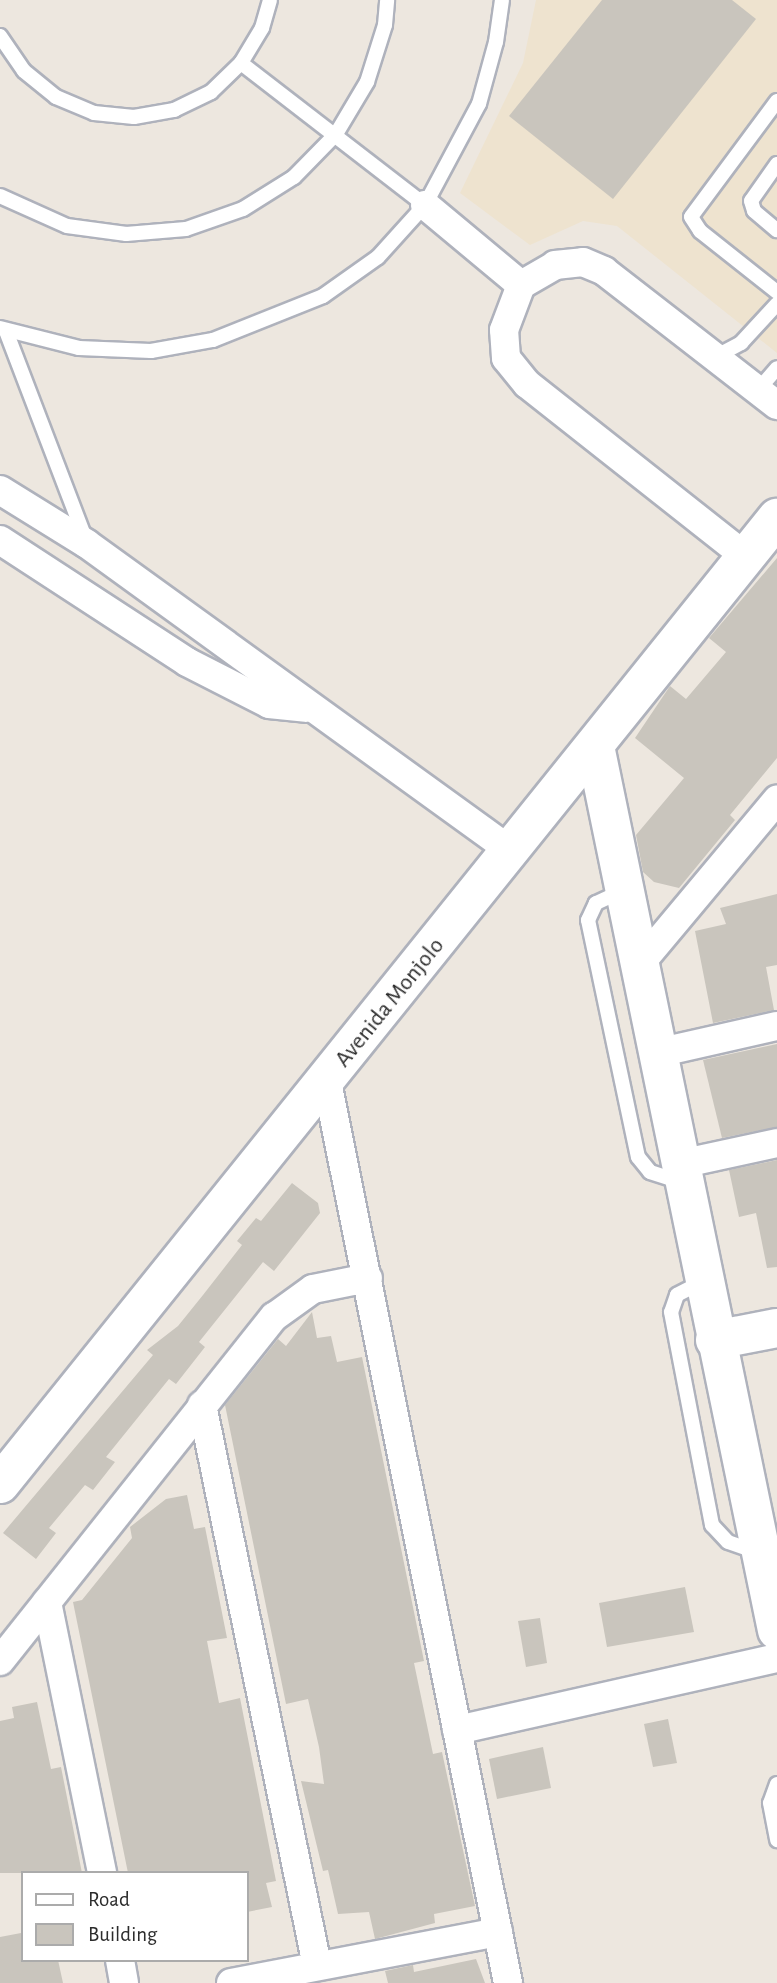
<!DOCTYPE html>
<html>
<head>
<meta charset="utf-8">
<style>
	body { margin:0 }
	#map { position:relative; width:777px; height:1983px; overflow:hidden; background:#ede7df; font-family:"Alegreya Sans",sans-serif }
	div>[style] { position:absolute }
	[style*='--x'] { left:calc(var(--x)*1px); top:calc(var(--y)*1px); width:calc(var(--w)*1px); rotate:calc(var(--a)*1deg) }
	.education>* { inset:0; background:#eee3cf }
	.building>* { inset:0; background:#c9c5bd }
	.roads { filter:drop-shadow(2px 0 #afb2bc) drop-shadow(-2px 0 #afb2bc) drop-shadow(0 2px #afb2bc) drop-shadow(0 -2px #afb2bc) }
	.lane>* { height:14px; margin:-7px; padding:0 7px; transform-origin:7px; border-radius:7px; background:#fff }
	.street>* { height:28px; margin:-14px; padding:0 14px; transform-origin:14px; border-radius:14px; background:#fff }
	.secondary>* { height:38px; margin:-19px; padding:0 19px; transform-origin:19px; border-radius:19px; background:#fff }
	span { translate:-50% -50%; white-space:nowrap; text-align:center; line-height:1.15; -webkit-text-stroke:5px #fff; paint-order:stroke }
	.street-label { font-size:24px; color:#2c2c2c }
	.legend { position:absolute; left:21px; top:1871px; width:228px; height:91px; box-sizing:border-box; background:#fff; border:2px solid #ababab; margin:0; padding:9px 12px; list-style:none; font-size:21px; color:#2c2c2c }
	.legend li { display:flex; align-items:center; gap:14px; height:35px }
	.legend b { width:35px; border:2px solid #ababab }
</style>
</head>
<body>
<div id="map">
	<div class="education">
		<div style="clip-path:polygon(536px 0,777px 0,777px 353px,617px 226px,583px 221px,530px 245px,460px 193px,523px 63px)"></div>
	</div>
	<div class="building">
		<div style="clip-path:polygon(602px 0,732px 0,756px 19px,613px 199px,509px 116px)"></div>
		<div style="clip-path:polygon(777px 558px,777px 758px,730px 815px,735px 820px,679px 888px,654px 882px,643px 872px,636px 835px,684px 778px,635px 738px,670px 686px,686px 699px,726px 652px,709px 638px)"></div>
		<div style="clip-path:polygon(777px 894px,777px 965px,766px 967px,774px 1010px,713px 1023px,695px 931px,726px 924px,720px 908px)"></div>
		<div style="clip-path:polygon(777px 1044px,777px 1127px,722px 1138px,703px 1060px)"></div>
		<div style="clip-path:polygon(777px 1160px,777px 1267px,767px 1268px,756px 1213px,739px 1217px,729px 1170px)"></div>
		<div style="clip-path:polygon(292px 1183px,318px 1203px,320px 1213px,274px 1271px,263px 1262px,199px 1342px,205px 1347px,176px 1384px,169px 1379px,106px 1457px,115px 1462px,93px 1490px,85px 1485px,49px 1528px,56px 1533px,36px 1559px,3px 1533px,153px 1355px,147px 1350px,178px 1326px,203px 1295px,242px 1245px,237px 1241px,256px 1218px,261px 1221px)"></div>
		<div style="clip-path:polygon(312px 1312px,317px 1338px,331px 1336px,337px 1362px,362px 1357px,424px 1661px,414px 1663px,433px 1754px,442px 1752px,475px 1906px,434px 1914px,435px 1923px,375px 1939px,369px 1912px,338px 1914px,328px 1870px,323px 1871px,301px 1781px,324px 1784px,319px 1747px,308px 1699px,286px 1704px,225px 1405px,278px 1339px,286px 1346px)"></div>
		<div style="clip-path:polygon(187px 1495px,194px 1529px,205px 1527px,227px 1638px,207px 1641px,219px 1703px,240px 1698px,276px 1881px,266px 1883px,272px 1907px,247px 1912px,247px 1873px,128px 1873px,73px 1602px,82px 1600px,132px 1538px,130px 1527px,166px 1499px)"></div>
		<div style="clip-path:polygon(685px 1587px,694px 1632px,607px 1647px,599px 1603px)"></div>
		<div style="clip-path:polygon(540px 1618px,547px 1663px,526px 1667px,518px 1621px)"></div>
		<div style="clip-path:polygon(37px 1702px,51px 1769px,61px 1767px,82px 1873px,0 1873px,0 1721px,14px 1718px,12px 1707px)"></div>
		<div style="clip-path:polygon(668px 1719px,677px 1763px,653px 1767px,644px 1724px)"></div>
		<div style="clip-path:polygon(543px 1747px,551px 1788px,497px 1799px,489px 1759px)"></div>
		<div style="clip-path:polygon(21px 1933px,23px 1960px,58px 1960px,63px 1983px,0 1983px,0 1937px)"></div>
		<div style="clip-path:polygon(476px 1959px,485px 1983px,388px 1983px,385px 1971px,413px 1965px,414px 1972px)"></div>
	</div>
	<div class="roads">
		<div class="lane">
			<div style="--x:0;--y:36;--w:42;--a:55.6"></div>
			<div style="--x:24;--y:71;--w:41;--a:39.1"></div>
			<div style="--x:56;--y:97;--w:41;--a:22.8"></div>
			<div style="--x:94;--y:113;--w:40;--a:5.7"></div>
			<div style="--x:134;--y:117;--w:41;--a:-9.9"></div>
			<div style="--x:174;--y:110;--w:41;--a:-25.9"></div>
			<div style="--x:211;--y:92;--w:42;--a:-44"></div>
			<div style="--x:241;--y:63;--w:41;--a:-59"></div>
			<div style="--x:262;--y:28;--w:29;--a:-74"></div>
			<div style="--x:241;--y:63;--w:232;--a:37.7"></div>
			<div style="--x:777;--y:101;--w:144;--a:126.6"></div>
			<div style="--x:691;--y:217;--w:17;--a:57"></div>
			<div style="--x:700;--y:231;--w:98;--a:38.4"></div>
			<div style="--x:777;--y:164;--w:45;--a:125.1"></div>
			<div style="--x:751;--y:201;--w:10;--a:73"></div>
			<div style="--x:754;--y:211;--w:30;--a:40"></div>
			<div style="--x:0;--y:196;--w:73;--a:24.1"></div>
			<div style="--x:67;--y:226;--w:60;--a:7.7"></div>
			<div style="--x:126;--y:234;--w:60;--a:-4.8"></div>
			<div style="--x:186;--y:229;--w:60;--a:-19.3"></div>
			<div style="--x:243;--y:209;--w:60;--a:-32.1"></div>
			<div style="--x:294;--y:177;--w:60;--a:-45.7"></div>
			<div style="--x:336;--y:134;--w:61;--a:-59.2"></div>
			<div style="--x:367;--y:82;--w:60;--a:-72.5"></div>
			<div style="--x:385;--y:25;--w:25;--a:-85"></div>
			<div style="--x:0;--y:328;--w:81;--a:14.2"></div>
			<div style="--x:79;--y:348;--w:72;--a:2.4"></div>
			<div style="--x:151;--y:351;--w:63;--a:-10.1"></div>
			<div style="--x:213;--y:340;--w:118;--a:-21.8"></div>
			<div style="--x:323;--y:296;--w:67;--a:-35.3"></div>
			<div style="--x:378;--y:257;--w:70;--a:-47.9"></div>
			<div style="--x:425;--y:205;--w:115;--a:-61.9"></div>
			<div style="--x:479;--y:104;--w:64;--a:-74.7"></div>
			<div style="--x:496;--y:42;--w:42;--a:-81.9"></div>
			<div style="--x:6;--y:331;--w:224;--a:69.1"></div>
			<div style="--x:715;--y:357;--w:30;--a:-28"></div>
			<div style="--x:741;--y:343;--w:53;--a:-47.3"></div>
			<div style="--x:758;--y:390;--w:29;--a:-49"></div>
			<div style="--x:622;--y:891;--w:29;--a:155"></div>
			<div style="--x:596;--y:903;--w:19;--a:115"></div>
			<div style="--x:588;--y:920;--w:242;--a:78.1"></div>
			<div style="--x:638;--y:1157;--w:19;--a:51"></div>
			<div style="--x:650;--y:1172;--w:33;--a:18"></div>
			<div style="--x:702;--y:1282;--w:28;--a:153"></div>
			<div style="--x:677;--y:1295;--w:18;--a:109"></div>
			<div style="--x:671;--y:1312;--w:217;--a:79.1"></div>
			<div style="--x:712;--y:1525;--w:23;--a:47"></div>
			<div style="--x:728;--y:1542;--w:31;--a:19"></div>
			<div style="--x:777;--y:1784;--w:20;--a:110"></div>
			<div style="--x:770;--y:1803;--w:38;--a:79"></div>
		</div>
		<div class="street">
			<div style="--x:425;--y:205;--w:125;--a:39.8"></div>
			<div style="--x:0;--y:490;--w:102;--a:31.8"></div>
			<div style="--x:87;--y:544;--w:523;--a:35.91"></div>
			<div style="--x:0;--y:540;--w:223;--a:33.1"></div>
			<div style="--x:187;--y:662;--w:92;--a:27.1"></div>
			<div style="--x:269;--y:704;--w:37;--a:6"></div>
			<div style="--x:745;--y:556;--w:278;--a:-141.7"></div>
			<div style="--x:527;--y:384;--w:33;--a:-129"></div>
			<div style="--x:506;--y:358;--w:28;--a:-94"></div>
			<div style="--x:504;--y:330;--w:48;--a:-69.3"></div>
			<div style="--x:521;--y:285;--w:39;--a:-30"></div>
			<div style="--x:555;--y:265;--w:28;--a:-6"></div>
			<div style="--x:583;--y:262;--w:23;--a:23"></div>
			<div style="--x:604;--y:271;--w:219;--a:37.8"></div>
			<div style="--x:638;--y:966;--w:217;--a:-50.1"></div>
			<div style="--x:657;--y:1053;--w:123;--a:-12.7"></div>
			<div style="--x:327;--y:1082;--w:919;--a:78.64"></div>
			<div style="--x:680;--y:1164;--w:99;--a:-12.2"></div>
			<div style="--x:202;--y:1405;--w:572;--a:78.4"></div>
			<div style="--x:47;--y:1602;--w:277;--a:78.5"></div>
			<div style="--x:0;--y:1661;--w:440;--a:-51.5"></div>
			<div style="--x:274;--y:1317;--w:48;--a:-35.7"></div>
			<div style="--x:313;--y:1289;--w:56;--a:-11.3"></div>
			<div style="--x:457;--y:1730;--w:328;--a:-12.7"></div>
			<div style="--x:120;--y:1960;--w:23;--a:80"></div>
			<div style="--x:231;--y:1983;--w:272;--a:-10.8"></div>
		</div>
		<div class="secondary">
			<div style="--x:595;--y:746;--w:903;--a:78.37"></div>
			<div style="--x:715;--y:1340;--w:63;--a:-11"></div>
			<div style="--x:0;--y:1484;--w:1240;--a:-51.19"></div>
		</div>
	</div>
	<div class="street-label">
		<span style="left:390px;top:1003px;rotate:-51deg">Avenida Monjolo</span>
	</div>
	<ul class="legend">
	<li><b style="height:9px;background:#fff"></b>Road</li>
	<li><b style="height:19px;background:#c9c5bd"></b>Building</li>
	</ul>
</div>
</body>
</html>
